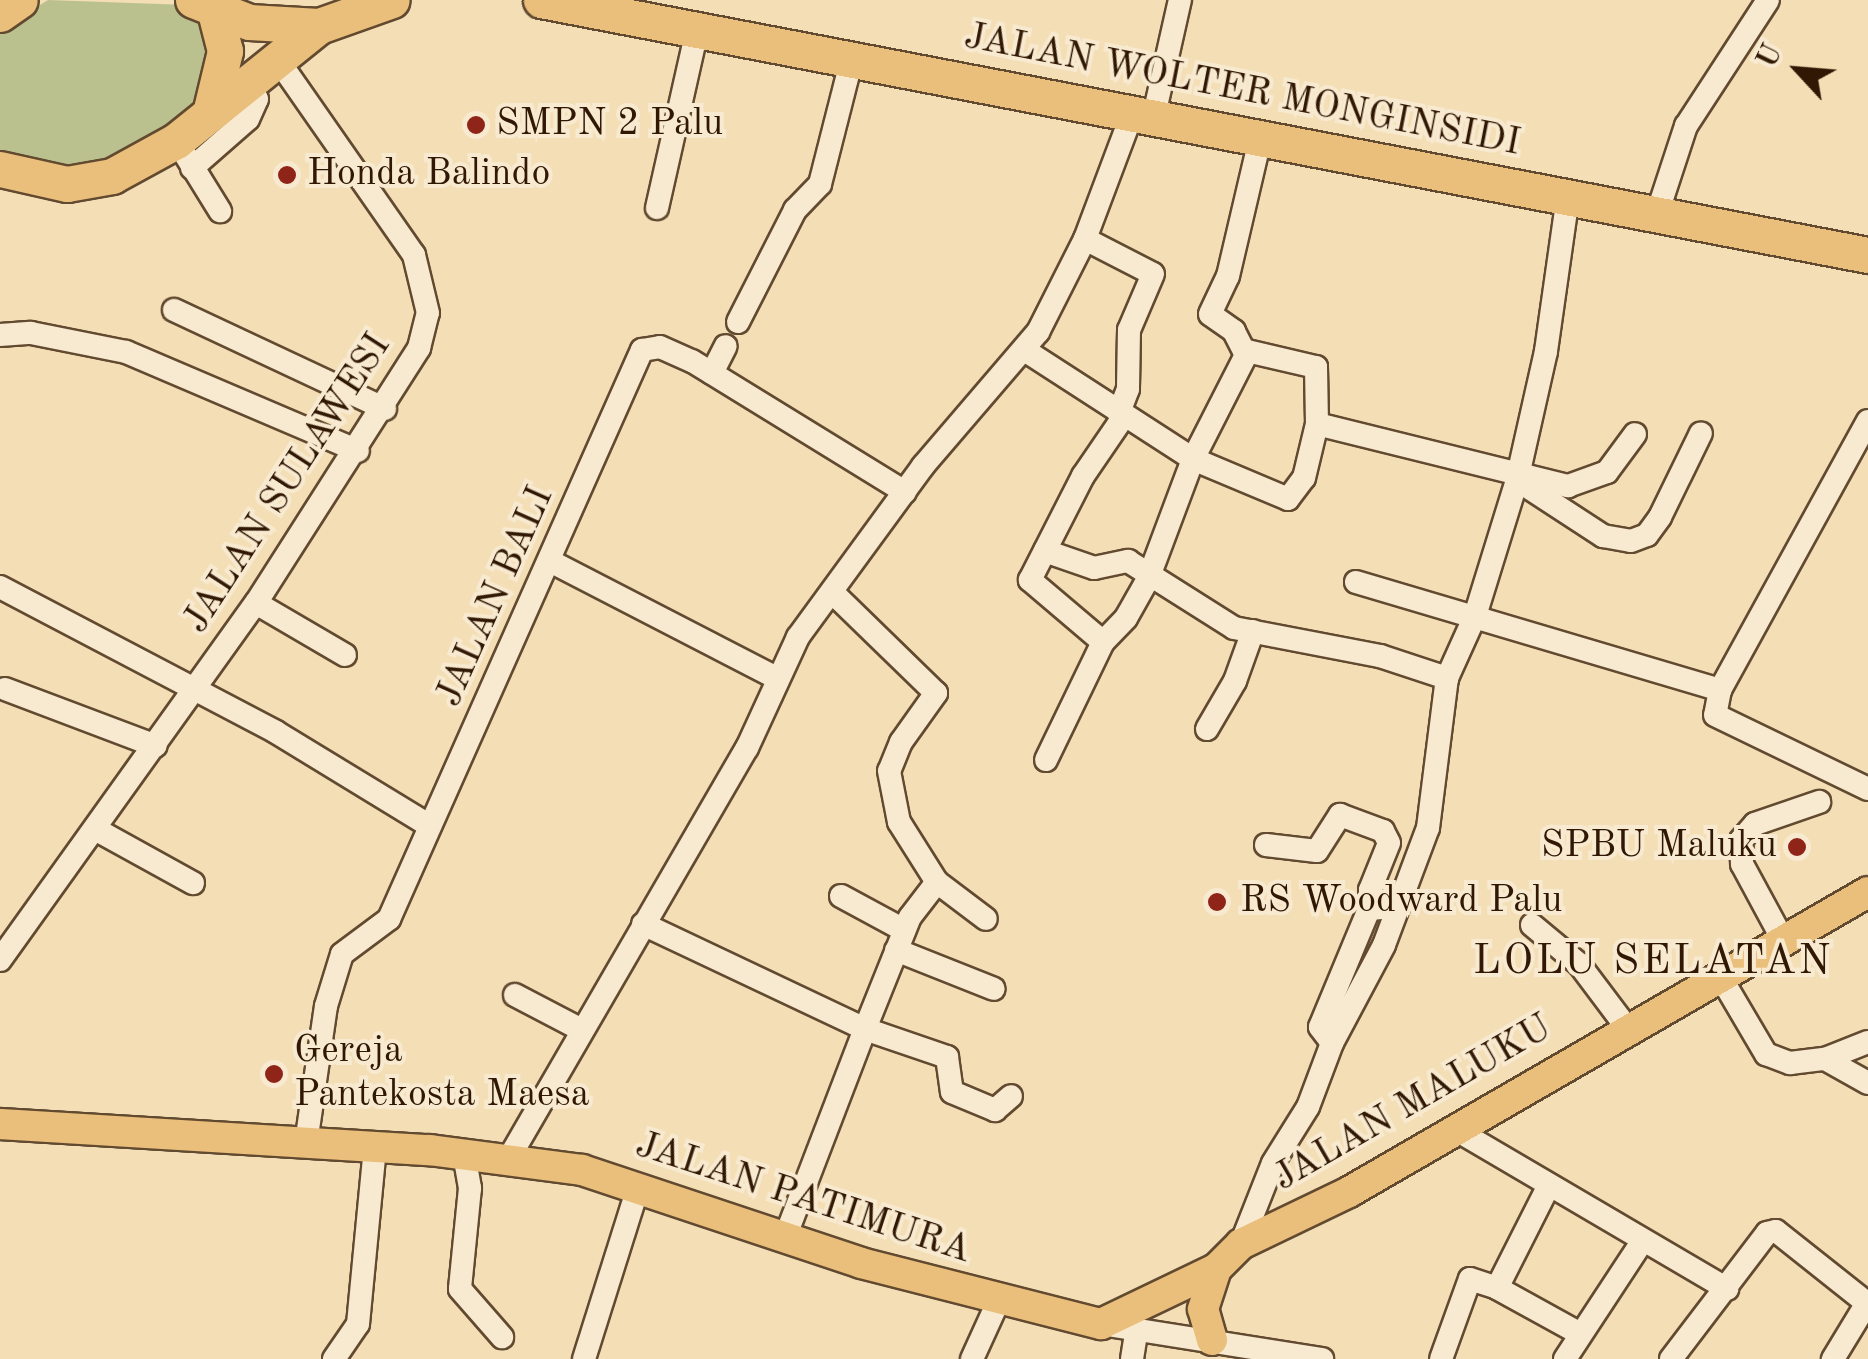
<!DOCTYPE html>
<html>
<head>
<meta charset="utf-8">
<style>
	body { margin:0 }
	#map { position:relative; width:1868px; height:1359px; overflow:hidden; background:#f4deb6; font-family:"Old Standard TT",serif }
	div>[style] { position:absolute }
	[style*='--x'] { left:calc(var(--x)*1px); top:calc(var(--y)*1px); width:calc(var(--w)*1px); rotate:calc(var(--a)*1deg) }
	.green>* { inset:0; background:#bbc18e }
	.roads { filter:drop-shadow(2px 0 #624a30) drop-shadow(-2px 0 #624a30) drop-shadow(0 2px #624a30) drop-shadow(0 -2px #624a30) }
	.minor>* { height:22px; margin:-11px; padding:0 11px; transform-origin:11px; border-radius:11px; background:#f8ead0 }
	.major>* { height:30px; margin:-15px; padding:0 15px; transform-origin:15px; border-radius:15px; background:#eabf7b }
	.highway>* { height:35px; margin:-17.5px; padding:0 17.5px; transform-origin:17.5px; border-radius:17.5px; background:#eabf7b }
	.dots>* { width:28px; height:28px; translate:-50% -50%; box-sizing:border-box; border:5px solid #f8ead0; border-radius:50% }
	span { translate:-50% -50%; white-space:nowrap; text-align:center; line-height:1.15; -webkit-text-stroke:8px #f8ead0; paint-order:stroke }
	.street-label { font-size:38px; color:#311804 }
	.poi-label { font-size:38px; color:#311804 }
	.left { translate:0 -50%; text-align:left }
	.right { translate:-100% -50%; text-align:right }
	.quarter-label { font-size:42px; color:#311804; letter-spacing:2.5px }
	.north { position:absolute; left:1748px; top:20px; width:100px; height:100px; -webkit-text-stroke:8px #f8ead0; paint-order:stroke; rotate:296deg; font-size:28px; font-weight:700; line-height:40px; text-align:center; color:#311804 }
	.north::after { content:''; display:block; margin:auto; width:35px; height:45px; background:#311804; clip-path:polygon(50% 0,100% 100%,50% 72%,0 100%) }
</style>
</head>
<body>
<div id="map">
	<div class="green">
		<div style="clip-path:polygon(48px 0,188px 5px,213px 34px,201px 106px,87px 174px,0 153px,0 30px)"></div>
	</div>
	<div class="roads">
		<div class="minor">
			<div style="--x:1154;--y:115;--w:118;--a:-77.3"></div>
			<div style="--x:186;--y:156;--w:65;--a:58.3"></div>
			<div style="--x:192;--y:168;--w:74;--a:-41.2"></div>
			<div style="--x:248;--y:119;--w:22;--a:-66"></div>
			<div style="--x:257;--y:99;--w:18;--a:-119"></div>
			<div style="--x:657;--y:208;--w:182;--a:-77.3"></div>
			<div style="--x:1657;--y:214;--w:93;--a:-71.8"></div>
			<div style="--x:1686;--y:126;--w:150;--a:-56.9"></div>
			<div style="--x:1085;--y:239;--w:76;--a:27.2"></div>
			<div style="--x:1153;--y:274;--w:61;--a:113.2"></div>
			<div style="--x:1129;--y:330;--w:59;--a:91"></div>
			<div style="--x:1128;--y:389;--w:26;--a:111"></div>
			<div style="--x:174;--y:310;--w:233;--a:25.1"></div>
			<div style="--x:738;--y:322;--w:126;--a:-63"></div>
			<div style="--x:795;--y:210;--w:36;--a:-46"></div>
			<div style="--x:820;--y:184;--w:126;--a:-75.7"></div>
			<div style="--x:0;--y:335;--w:31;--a:-4"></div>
			<div style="--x:31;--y:333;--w:97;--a:11.3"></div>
			<div style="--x:126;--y:352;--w:252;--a:23.1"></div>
			<div style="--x:1026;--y:351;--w:199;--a:32.9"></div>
			<div style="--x:1193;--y:459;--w:103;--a:22.8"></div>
			<div style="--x:1288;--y:499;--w:26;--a:-53"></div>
			<div style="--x:1304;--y:478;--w:56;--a:-76.5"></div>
			<div style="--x:1317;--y:424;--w:259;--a:13.9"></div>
			<div style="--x:1568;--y:486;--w:41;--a:-19.7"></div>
			<div style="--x:1607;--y:472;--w:47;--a:-53.6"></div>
			<div style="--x:1247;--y:351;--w:71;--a:13.1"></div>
			<div style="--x:1316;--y:367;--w:57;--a:89"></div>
			<div style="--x:712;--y:373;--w:30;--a:-63"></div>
			<div style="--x:1517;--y:480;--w:103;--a:33.1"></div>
			<div style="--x:1603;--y:536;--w:28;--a:10"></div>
			<div style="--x:1631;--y:541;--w:17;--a:-21"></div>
			<div style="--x:1647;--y:535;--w:22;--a:-54"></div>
			<div style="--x:1660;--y:517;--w:93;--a:-64"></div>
			<div style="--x:1045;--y:551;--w:52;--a:19.1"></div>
			<div style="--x:1094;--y:568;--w:35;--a:-12"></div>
			<div style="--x:1128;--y:561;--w:125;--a:32.3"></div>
			<div style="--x:1234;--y:628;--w:149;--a:10.9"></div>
			<div style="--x:1380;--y:656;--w:71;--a:18.2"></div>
			<div style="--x:552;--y:562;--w:251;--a:27.3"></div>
			<div style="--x:1356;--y:582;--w:380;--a:16.5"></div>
			<div style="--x:1720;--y:690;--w:307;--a:-61.2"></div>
			<div style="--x:0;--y:587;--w:312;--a:27.7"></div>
			<div style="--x:276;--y:732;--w:180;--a:31.4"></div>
			<div style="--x:832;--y:592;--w:145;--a:44.2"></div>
			<div style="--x:936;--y:693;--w:60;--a:125.5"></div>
			<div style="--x:901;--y:742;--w:31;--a:112"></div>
			<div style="--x:889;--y:771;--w:52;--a:78.9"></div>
			<div style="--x:899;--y:822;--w:71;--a:57.7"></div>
			<div style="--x:937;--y:882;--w:44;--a:127.6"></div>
			<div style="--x:910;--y:917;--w:121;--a:111.9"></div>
			<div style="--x:865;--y:1029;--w:87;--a:18.9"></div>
			<div style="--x:947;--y:1057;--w:35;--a:82"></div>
			<div style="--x:952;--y:1092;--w:47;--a:22.7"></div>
			<div style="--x:995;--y:1110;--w:21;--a:-41"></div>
			<div style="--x:256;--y:603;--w:103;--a:30.3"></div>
			<div style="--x:1103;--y:642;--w:96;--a:-139.7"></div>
			<div style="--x:1030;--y:580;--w:117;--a:-63"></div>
			<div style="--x:1083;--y:476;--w:73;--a:-55.7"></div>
			<div style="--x:5;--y:689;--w:161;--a:20.7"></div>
			<div style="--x:1720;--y:690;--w:25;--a:101"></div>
			<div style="--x:1715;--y:715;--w:170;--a:25.8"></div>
			<div style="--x:1207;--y:729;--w:56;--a:-59.7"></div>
			<div style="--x:1235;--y:681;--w:53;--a:-70.2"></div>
			<div style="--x:1046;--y:760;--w:131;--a:-64.2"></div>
			<div style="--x:1103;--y:642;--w:33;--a:-46"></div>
			<div style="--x:1126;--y:618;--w:45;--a:-60.6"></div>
			<div style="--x:1148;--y:579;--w:128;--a:-69.4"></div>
			<div style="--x:1193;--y:459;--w:117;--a:-63"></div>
			<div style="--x:1246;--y:355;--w:27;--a:-117"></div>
			<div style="--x:1234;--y:331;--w:29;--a:-145"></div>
			<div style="--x:1210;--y:314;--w:42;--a:-64.7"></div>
			<div style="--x:1228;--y:276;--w:145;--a:-76.8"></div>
			<div style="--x:95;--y:829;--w:112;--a:28.9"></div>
			<div style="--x:1266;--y:845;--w:51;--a:6.7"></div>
			<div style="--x:1317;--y:851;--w:43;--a:-57.4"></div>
			<div style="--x:1340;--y:815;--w:46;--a:20.4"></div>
			<div style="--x:1383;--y:831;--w:13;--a:63"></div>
			<div style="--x:1389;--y:843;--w:51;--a:112"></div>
			<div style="--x:1370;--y:890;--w:15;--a:79"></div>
			<div style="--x:937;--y:882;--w:61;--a:37.1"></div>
			<div style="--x:841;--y:896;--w:72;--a:28.4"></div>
			<div style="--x:643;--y:924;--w:246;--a:25.3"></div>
			<div style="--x:865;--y:1029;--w:223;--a:111"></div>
			<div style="--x:1532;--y:925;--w:61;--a:39.7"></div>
			<div style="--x:1579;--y:964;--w:80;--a:53.1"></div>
			<div style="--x:1782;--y:938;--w:84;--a:-118.4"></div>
			<div style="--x:1742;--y:864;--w:24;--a:-92"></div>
			<div style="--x:1741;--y:840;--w:21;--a:-49"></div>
			<div style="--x:1755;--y:824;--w:68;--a:-19"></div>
			<div style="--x:896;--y:950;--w:105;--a:21.7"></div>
			<div style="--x:0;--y:960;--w:439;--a:-54.4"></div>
			<div style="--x:256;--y:603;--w:303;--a:-57.4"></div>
			<div style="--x:419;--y:348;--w:36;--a:-76"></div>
			<div style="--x:428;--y:313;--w:60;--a:-103.6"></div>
			<div style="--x:414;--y:255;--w:241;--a:-124.9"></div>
			<div style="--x:1720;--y:976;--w:91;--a:59.5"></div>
			<div style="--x:1766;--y:1054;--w:26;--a:21"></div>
			<div style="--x:1790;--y:1063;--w:35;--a:-7"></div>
			<div style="--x:1825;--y:1059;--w:46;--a:-21.6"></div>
			<div style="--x:515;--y:995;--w:73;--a:27.6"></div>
			<div style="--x:1332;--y:1043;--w:20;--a:-127"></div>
			<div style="--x:1320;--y:1027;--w:128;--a:-67.4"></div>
			<div style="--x:1369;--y:909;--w:16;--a:-4"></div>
			<div style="--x:1825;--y:1059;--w:49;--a:29.2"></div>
			<div style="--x:1453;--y:1128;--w:318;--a:30.4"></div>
			<div style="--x:306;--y:1143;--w:138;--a:-81.7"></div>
			<div style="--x:326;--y:1006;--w:54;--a:-72.9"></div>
			<div style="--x:342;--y:954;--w:59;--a:-36.7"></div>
			<div style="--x:389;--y:919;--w:623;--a:-66.03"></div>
			<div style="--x:642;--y:350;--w:18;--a:-9"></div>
			<div style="--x:660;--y:347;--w:35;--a:24"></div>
			<div style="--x:692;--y:361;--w:250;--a:31.6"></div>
			<div style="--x:464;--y:1154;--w:35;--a:80"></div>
			<div style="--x:470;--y:1188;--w:101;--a:95.7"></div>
			<div style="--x:460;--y:1289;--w:64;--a:48.8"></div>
			<div style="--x:509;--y:1158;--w:474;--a:-59.9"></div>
			<div style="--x:747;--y:748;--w:122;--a:-65.3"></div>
			<div style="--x:798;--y:637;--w:212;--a:-53.8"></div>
			<div style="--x:923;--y:466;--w:177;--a:-49.4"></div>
			<div style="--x:1038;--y:332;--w:104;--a:-63.2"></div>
			<div style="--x:1085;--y:239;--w:137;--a:-69.4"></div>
			<div style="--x:1241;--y:1244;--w:87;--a:-68.4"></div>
			<div style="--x:1273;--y:1163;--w:66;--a:-58"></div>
			<div style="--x:1308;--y:1107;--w:68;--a:-69.4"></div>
			<div style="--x:1332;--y:1043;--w:111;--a:-62"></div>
			<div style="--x:1384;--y:945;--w:125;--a:-69.4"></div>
			<div style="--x:1428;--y:828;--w:151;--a:-82.8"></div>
			<div style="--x:1447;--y:678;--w:68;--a:-65.7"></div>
			<div style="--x:1475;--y:616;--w:142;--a:-72.8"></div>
			<div style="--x:1517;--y:480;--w:132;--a:-77.3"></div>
			<div style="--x:1546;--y:351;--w:156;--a:-81.9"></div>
			<div style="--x:1497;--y:1288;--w:94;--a:28.8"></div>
			<div style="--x:1101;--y:1324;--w:224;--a:9"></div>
			<div style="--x:334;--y:1359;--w:42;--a:-55.6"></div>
			<div style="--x:358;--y:1324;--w:178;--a:-84.5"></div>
			<div style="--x:584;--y:1359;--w:179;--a:-72.5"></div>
			<div style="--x:972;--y:1359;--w:63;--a:-65.5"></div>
			<div style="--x:1132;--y:1359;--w:26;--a:-81"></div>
			<div style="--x:1441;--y:1359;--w:85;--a:-70.1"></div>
			<div style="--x:1470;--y:1279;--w:28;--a:18"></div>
			<div style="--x:1497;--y:1288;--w:111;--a:-63.2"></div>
			<div style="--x:1565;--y:1359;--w:140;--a:-56.7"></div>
			<div style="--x:1671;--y:1359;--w:158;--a:-52.7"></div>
			<div style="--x:1767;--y:1233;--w:9;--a:-13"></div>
			<div style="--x:1776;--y:1231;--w:116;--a:38.4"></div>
			<div style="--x:1867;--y:1303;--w:66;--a:121.3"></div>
		</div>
		<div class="major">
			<div style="--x:0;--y:1124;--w:431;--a:3.5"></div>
			<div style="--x:430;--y:1150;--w:153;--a:7.5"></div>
			<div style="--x:582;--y:1170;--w:294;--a:18.4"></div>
			<div style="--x:861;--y:1263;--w:248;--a:14.3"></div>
			<div style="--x:1101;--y:1324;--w:127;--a:-25.6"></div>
			<div style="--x:1216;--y:1269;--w:35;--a:-45"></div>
			<div style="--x:1241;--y:1244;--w:120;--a:-25.7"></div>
			<div style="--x:1349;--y:1192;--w:599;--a:-30.03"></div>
			<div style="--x:1212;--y:1340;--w:32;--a:-106"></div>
			<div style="--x:1203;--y:1309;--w:42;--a:-72"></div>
		</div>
		<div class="highway">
			<div style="--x:193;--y:0;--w:60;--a:21.4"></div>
			<div style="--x:249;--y:22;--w:70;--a:3.3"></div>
			<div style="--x:541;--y:0;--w:1351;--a:10.88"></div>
			<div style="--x:0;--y:14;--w:24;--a:-35"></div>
			<div style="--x:211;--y:109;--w:60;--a:-76.4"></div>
			<div style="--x:225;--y:51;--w:44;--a:-104.3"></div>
			<div style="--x:0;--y:169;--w:69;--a:12.6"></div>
			<div style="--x:67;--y:184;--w:46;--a:-10.1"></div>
			<div style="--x:112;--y:176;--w:73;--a:-28.7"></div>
			<div style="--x:176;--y:141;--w:184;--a:-38.8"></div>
			<div style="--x:319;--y:26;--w:77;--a:-19.6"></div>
		</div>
	</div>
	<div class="dots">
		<div style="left:476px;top:125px;background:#8f2418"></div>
		<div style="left:287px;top:175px;background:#8f2418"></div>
		<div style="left:1797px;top:847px;background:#8f2418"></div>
		<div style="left:1217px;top:902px;background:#8f2418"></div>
		<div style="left:274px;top:1074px;background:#8f2418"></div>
	</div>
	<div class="street-label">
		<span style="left:1242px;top:91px;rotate:11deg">JALAN WOLTER MONGINSIDI</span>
		<span style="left:288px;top:484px;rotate:-57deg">JALAN SULAWESI</span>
		<span style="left:496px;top:597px;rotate:-66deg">JALAN BALI</span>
		<span style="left:1413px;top:1104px;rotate:-30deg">JALAN MALUKU</span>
		<span style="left:803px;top:1199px;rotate:18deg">JALAN PATIMURA</span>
	</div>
	<div class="poi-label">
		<span class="left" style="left:496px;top:125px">SMPN 2 Palu</span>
		<span class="left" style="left:307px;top:175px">Honda Balindo</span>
		<span class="right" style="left:1777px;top:847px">SPBU Maluku</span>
		<span class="left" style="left:1240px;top:902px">RS Woodward Palu</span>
		<span class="left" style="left:294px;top:1074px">Gereja<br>Pantekosta Maesa</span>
	</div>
	<div class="quarter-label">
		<span style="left:1653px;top:962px">LOLU SELATAN</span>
	</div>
	<div class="north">U</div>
</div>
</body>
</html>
